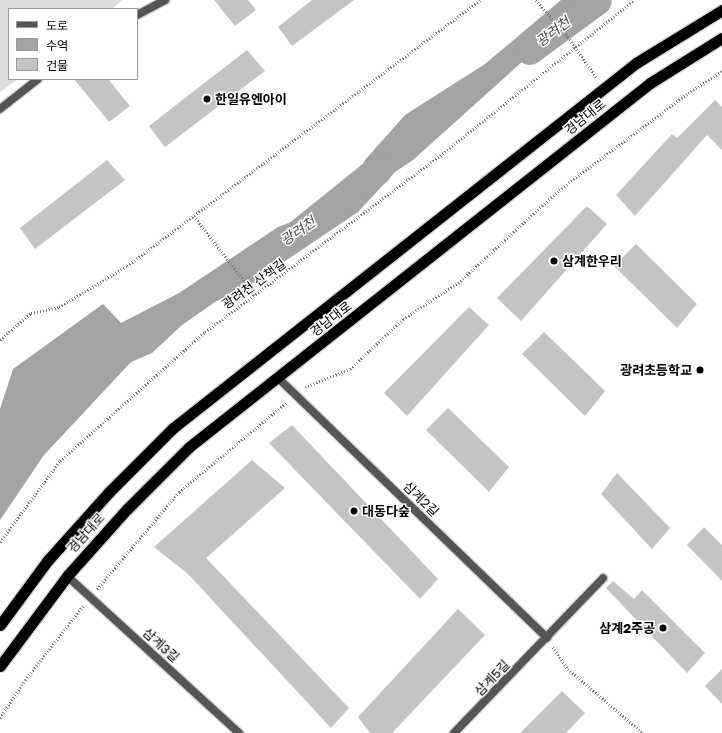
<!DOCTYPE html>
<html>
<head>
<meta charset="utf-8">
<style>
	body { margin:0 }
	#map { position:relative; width:722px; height:733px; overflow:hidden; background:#fff; font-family:"Golos Text","Noto Sans KR",sans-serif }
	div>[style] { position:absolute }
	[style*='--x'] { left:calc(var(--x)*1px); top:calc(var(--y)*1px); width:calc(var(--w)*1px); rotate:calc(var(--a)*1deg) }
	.green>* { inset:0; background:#dcdcdc }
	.water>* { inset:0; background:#a3a3a3 }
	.river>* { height:29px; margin:-14.5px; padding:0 14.5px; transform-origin:14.5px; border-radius:14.5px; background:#a3a3a3 }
	.building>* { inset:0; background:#c4c4c4 }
	.path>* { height:2.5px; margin-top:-1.25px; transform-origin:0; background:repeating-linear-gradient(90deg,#777 0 1px,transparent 0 3px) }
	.roads { filter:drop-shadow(1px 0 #dbdbdb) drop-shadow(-1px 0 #dbdbdb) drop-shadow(0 1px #dbdbdb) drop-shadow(0 -1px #dbdbdb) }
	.minor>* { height:8px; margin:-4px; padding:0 4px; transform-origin:4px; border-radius:4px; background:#555 }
	.trunk>* { height:11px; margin:-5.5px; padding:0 5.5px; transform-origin:5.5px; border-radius:5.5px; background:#000 }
	.dots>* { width:11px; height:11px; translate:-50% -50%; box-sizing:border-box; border:2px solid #fff; border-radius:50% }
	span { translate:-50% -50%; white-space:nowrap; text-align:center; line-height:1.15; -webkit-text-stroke:3px #fff; paint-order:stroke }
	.poi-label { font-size:13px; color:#000; font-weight:700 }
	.left { translate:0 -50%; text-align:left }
	.right { translate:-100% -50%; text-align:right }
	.street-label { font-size:13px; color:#000 }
	.water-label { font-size:14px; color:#444; font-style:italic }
	.legend { position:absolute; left:8px; top:8px; width:130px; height:72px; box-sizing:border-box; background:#fff; border:1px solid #999; margin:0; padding:5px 7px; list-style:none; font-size:12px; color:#000 }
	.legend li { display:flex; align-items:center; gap:8px; height:20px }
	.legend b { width:20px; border:1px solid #999 }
</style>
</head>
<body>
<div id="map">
	<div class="green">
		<div style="clip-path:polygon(0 0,122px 0,112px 9px,9px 9px,9px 79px,18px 79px,0 92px)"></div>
	</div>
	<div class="water">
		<div style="clip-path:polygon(561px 0,591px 0,413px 160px,395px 172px,358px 212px,251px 284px,215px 302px,182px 325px,152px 353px,131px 362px,44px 455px,0 520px,0 409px,13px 369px,103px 304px,121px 323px,179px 293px,278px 227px,339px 204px,355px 184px,365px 160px,405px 115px,485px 64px)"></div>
	</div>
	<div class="river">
		<div style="--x:529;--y:50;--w:84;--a:-36.3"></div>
		<div style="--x:300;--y:232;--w:99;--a:-38.8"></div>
	</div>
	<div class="building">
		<div style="clip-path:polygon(214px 0,248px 0,256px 10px,235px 26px)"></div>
		<div style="clip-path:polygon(312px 0,354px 0,292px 46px,278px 27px)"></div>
		<div style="clip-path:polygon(247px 50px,265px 71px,165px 147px,149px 126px)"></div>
		<div style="clip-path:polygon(74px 79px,108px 79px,130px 106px,109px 122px)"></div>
		<div style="clip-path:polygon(715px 100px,722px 107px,722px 150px,707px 135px,635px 216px,616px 195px,672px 134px,677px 138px)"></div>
		<div style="clip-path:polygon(107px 160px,125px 180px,35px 249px,20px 228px)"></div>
		<div style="clip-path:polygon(587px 206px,607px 224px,521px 321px,497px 298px)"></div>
		<div style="clip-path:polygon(636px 244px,697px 304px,677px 328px,614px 266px)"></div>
		<div style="clip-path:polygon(469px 307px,489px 325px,407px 416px,384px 393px)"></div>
		<div style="clip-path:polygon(544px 332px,605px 391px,585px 416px,522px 354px)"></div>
		<div style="clip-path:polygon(448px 408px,509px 467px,489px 492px,426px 430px)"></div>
		<div style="clip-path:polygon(292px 425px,438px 579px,420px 599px,269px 443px)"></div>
		<div style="clip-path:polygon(252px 460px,285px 488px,206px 558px,349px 708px,331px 728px,188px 574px,154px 547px)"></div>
		<div style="clip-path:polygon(617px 473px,670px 528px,652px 549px,601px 494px)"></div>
		<div style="clip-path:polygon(704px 527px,722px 545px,722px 581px,687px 545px)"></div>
		<div style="clip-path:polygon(613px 581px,634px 599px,642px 590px,705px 653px,687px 673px,606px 588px)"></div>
		<div style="clip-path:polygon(458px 609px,485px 635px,392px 733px,370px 733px,358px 717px)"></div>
		<div style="clip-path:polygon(722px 669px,722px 704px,705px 686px)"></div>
		<div style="clip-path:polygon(562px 691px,585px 713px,566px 733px,520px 733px)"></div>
	</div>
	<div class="path">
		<div style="--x:536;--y:0;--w:49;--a:49.1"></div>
		<div style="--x:568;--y:37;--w:50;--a:54.7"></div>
		<div style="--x:194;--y:216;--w:101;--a:52.2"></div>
		<div style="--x:0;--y:340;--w:41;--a:-41.1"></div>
		<div style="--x:31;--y:313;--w:29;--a:-12"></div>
		<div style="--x:59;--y:307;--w:79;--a:-31.1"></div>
		<div style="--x:127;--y:266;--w:442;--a:-37"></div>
		<div style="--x:305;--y:387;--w:48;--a:-21.8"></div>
		<div style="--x:350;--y:369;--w:73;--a:-43.3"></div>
		<div style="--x:403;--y:319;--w:66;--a:-33.2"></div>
		<div style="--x:458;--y:283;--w:137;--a:-42.6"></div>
		<div style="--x:559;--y:190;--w:161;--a:-36.9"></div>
		<div style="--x:688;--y:93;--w:40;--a:-32.9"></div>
		<div style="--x:0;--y:542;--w:101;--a:-53.5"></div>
		<div style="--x:60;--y:461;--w:194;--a:-41.7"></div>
		<div style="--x:205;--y:332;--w:303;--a:-36.9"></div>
		<div style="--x:447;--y:150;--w:240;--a:-38.7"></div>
		<div style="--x:97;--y:589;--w:127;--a:-49.8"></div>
		<div style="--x:179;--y:492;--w:141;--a:-39.8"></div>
		<div style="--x:553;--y:647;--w:27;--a:56"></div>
		<div style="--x:568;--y:669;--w:99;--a:40.5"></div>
		<div style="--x:0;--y:718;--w:45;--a:-56.7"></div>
		<div style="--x:25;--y:680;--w:94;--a:-51.9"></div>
	</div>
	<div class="roads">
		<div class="minor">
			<div style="--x:137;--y:15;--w:32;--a:-28"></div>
			<div style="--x:0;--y:109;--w:48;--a:-38.3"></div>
			<div style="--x:278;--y:378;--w:374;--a:44"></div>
			<div style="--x:67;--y:576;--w:233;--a:42.4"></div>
			<div style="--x:454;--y:733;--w:215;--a:-46.1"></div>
		</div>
		<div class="trunk">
			<div style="--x:0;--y:625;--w:81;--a:-53.6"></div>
			<div style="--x:48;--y:560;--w:91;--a:-48.1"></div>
			<div style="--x:109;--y:492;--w:91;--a:-45"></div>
			<div style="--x:173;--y:428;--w:590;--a:-38.25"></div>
			<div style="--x:636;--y:63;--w:101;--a:-31.6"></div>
			<div style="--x:0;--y:666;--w:112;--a:-53.3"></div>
			<div style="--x:67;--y:576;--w:90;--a:-48.2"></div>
			<div style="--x:127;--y:509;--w:88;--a:-45"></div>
			<div style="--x:189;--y:447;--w:587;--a:-38.29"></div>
			<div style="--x:650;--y:83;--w:85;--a:-32"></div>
		</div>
	</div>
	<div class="dots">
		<div style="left:207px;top:99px;background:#000"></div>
		<div style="left:554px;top:261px;background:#000"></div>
		<div style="left:700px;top:370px;background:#000"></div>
		<div style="left:354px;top:511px;background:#000"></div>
		<div style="left:663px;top:628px;background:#000"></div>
	</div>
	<div class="poi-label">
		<span class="left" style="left:215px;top:99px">한일유엔아이</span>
		<span class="left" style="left:562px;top:261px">삼계한우리</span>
		<span class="right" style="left:692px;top:370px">광려초등학교</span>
		<span class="left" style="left:362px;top:511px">대동다숲</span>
		<span class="right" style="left:655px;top:628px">삼계2주공</span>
	</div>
	<div class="street-label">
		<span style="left:585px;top:117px;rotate:-39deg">경남대로</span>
		<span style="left:254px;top:284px;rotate:-36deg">광려천 산책길</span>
		<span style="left:331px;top:319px;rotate:-38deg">경남대로</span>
		<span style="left:421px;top:499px;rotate:44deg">삼계2길</span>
		<span style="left:86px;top:533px;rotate:-48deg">경남대로</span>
		<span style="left:161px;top:645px;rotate:42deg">삼계3길</span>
		<span style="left:492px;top:678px;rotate:-46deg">삼계5길</span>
	</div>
	<div class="water-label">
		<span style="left:553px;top:32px;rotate:-37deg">광려천</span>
		<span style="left:298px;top:231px;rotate:-34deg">광려천</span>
	</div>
	<ul class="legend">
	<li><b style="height:5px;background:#555"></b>도로</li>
	<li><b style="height:11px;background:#a3a3a3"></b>수역</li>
	<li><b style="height:11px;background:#c4c4c4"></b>건물</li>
	</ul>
</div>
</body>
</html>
